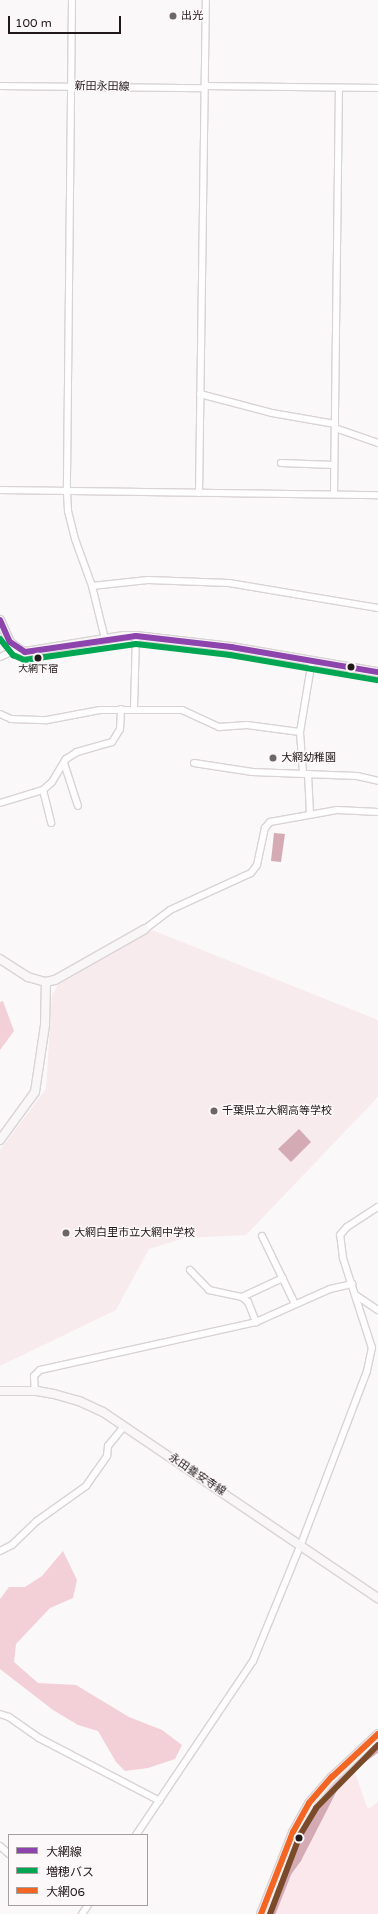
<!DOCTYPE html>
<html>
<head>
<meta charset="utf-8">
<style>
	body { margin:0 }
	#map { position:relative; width:378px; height:1914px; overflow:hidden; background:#fbf8f9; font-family:"Varela Round","Noto Sans JP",sans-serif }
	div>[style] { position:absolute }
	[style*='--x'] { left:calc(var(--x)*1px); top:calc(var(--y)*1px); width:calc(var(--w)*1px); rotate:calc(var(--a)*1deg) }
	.built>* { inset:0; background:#f8ebed }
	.green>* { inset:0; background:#fbe8ec }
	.forest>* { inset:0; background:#f3cfd7 }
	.water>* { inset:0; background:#d4aab4 }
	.river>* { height:14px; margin:-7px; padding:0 7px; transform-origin:7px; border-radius:7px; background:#d4aab4 }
	.roads { filter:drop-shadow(1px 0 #d9d3d5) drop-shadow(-1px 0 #d9d3d5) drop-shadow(0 1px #d9d3d5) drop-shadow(0 -1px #d9d3d5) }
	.street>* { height:6px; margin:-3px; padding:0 3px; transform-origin:3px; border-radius:3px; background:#fefefe }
	.secondary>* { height:8px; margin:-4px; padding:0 4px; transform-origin:4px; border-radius:4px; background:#f9f6f7 }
	.primary>* { height:9px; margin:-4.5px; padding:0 4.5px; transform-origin:4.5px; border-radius:4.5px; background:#f5eef0 }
	.bus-1>* { height:6px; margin:-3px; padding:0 3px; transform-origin:3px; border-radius:3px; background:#8e44ad }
	.bus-2>* { height:6px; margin:-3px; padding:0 3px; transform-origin:3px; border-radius:3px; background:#00a651 }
	.bus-3>* { height:6px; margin:-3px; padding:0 3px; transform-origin:3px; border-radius:3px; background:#f26522 }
	.bus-4>* { height:6px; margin:-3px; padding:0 3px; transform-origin:3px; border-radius:3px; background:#7a4b2a }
	.dots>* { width:11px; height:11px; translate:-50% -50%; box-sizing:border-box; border:2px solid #fcf7f8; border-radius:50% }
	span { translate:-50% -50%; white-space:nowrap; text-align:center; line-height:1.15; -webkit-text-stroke:3px #fcf7f8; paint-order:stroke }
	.bus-label { font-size:10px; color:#21181a }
	.poi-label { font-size:11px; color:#21181a }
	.left { translate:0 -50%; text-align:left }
	.street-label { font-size:11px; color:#21181a }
	.legend { position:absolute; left:8px; top:1834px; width:140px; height:72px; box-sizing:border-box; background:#fcf7f8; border:1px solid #a49e9f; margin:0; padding:5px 7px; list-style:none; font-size:12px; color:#21181a }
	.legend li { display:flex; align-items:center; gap:8px; height:20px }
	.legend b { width:20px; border:1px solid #a49e9f }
	.scale { position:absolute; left:8px; top:16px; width:113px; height:18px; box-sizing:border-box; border:2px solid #21181a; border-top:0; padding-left:5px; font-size:12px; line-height:14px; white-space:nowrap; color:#21181a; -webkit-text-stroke:3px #fcf7f8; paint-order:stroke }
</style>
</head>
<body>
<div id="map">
	<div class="built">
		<div style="clip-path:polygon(152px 930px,378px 1020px,378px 1097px,246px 1235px,184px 1238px,149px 1249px,116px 1310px,0 1366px,0 1150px,46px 1089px,52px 995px,58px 985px)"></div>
	</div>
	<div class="green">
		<div style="clip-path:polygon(355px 1773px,367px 1807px,370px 1808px,378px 1802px,378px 1914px,275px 1914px,288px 1879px,340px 1787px)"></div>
	</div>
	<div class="forest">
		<div style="clip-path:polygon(3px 1001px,14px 1031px,0 1050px,0 1002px)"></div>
		<div style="clip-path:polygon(63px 1551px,77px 1580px,73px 1598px,50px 1608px,16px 1644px,14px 1662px,38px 1683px,76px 1685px,129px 1717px,162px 1730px,182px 1745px,175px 1759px,148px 1768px,125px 1771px,116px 1762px,98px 1731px,78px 1725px,53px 1710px,0 1669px,0 1599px,9px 1587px,25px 1587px,42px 1576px)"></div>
	</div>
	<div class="water">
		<div style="clip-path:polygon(274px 833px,285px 834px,281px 862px,271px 861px)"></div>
		<div style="clip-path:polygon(299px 1129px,311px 1142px,291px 1162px,278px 1149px)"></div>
	</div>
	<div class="river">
		<div style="--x:268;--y:1914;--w:46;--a:-68.4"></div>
		<div style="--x:285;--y:1871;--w:17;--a:-54"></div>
		<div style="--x:295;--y:1857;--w:83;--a:-62.8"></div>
		<div style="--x:333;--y:1783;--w:33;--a:-45"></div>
		<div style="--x:356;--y:1760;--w:27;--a:-36"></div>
	</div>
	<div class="roads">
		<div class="street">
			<div style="--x:72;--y:0;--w:492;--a:90.6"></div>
			<div style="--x:67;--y:492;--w:19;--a:87"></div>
			<div style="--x:68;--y:511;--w:29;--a:76"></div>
			<div style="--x:75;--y:539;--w:50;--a:70.1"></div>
			<div style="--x:92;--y:586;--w:55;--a:76.2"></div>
			<div style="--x:0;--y:86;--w:204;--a:0.6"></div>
			<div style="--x:205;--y:86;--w:173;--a:0.7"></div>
			<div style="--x:200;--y:394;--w:74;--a:14.8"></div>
			<div style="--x:272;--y:413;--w:64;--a:9.9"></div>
			<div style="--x:335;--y:428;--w:46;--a:19.2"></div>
			<div style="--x:281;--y:463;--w:53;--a:2.2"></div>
			<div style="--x:0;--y:490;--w:378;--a:0.8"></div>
			<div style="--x:199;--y:493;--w:493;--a:-89.2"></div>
			<div style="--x:334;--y:494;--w:406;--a:-89.3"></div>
			<div style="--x:92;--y:586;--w:56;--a:-6.1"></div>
			<div style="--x:148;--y:580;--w:81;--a:2.1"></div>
			<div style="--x:229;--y:583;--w:151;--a:9.5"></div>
			<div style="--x:0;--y:657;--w:20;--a:-24"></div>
			<div style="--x:134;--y:708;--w:72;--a:-88.4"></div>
			<div style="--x:0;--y:714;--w:12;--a:24"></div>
			<div style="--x:11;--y:719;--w:36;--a:2"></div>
			<div style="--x:47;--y:720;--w:54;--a:-10.7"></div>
			<div style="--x:100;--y:710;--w:82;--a:0"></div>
			<div style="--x:182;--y:710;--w:41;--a:24.7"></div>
			<div style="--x:219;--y:727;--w:28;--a:-4"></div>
			<div style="--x:247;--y:725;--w:53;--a:7.5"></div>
			<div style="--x:64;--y:763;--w:45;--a:72"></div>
			<div style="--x:194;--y:763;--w:59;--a:8.8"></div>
			<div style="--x:252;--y:772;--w:105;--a:2.2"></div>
			<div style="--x:357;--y:776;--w:22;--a:13"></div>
			<div style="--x:303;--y:773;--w:41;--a:-94.2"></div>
			<div style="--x:300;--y:732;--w:73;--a:-80.5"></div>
			<div style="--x:308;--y:774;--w:40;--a:87.1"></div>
			<div style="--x:43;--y:790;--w:34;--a:76"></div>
			<div style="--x:0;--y:803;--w:45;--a:-16.8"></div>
			<div style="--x:43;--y:790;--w:12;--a:-42"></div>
			<div style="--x:52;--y:782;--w:27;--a:-59"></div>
			<div style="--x:66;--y:759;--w:13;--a:-32"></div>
			<div style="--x:77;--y:752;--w:36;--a:-16"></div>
			<div style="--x:112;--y:742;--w:15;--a:-58"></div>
			<div style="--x:120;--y:729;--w:20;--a:-87"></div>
			<div style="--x:145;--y:929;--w:31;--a:-37"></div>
			<div style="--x:170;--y:910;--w:89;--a:-24.6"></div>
			<div style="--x:251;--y:873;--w:10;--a:-53"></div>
			<div style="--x:257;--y:865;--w:38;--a:-78"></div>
			<div style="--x:265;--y:828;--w:8;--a:-50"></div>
			<div style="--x:270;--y:822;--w:68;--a:-10.2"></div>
			<div style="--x:337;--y:810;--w:41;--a:2.8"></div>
			<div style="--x:262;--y:1236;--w:76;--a:64.1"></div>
			<div style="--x:190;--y:1270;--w:28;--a:46"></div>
			<div style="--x:209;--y:1290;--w:34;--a:12"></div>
			<div style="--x:242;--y:1297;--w:8;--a:40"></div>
			<div style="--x:248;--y:1302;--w:22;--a:68"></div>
			<div style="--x:357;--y:1296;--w:25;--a:34"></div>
			<div style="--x:242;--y:1297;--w:45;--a:-24.9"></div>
			<div style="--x:35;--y:1391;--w:15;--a:-94"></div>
			<div style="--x:34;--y:1376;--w:8;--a:-45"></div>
			<div style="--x:40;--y:1370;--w:221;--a:-12.5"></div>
			<div style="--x:256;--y:1322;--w:81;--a:-24"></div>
			<div style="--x:330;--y:1289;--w:23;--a:-13"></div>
			<div style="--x:0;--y:1551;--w:13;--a:-27"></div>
			<div style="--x:12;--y:1545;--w:35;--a:-44"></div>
			<div style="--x:37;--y:1521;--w:60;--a:-35.5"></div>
			<div style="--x:86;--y:1486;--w:37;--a:-55"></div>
			<div style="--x:107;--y:1456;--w:10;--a:-84"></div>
			<div style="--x:108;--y:1446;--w:26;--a:-51"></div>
			<div style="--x:0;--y:1714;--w:9;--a:18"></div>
			<div style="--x:9;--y:1717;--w:37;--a:35"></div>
			<div style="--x:39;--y:1738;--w:136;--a:27.5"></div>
			<div style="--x:136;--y:1835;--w:210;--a:-56.1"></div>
			<div style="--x:253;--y:1661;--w:126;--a:-67.7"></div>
			<div style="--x:301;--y:1544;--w:185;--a:-69.1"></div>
			<div style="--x:367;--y:1371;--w:24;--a:-78"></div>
			<div style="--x:372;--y:1348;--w:95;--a:-107.9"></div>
			<div style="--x:343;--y:1258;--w:23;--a:-97"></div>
			<div style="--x:340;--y:1235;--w:11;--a:-49"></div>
			<div style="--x:347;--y:1227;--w:37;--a:-33"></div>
			<div style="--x:0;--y:1846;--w:12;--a:42"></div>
			<div style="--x:82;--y:1914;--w:11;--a:-56"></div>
		</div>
		<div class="secondary">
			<div style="--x:0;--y:620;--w:24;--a:66"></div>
			<div style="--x:10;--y:642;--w:11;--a:41"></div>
			<div style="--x:18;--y:649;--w:8;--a:23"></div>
			<div style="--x:25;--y:652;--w:100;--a:-9.2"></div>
			<div style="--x:124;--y:636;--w:12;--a:0"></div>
			<div style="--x:136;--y:636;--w:96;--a:6.6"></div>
			<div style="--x:231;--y:647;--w:149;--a:9.7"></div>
			<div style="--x:0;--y:959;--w:33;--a:33"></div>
			<div style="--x:28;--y:977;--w:19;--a:16"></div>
			<div style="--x:46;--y:982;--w:9;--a:-13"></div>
			<div style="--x:55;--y:980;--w:103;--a:-29.5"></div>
			<div style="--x:0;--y:1140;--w:59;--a:-53.9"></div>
			<div style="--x:35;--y:1092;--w:68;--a:-81.5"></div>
			<div style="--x:45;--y:1025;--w:43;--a:-88.7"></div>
			<div style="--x:0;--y:1391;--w:37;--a:0"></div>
			<div style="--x:37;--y:1391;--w:17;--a:10"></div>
			<div style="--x:54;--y:1394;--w:26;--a:16"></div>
			<div style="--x:79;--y:1401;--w:26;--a:25"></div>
			<div style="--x:103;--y:1412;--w:332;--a:34.1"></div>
		</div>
		<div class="primary">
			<div style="--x:261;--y:1914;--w:88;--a:-68.7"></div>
			<div style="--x:293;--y:1832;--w:33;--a:-61"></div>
			<div style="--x:309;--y:1803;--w:35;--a:-49"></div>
			<div style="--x:332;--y:1777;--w:63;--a:-43.1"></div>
		</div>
	</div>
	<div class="bus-1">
		<div style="--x:0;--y:620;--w:24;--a:66"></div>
		<div style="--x:10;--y:642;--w:18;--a:34"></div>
		<div style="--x:25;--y:652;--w:112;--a:-8.2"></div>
		<div style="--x:136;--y:636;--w:96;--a:6.6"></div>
		<div style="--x:231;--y:647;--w:149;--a:9.7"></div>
	</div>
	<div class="bus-2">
		<div style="--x:0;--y:639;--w:21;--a:51"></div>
		<div style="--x:13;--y:655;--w:12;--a:24"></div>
		<div style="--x:24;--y:660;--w:113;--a:-8.1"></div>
		<div style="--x:136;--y:644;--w:95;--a:6.7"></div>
		<div style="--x:230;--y:655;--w:149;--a:9.7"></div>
	</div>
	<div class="bus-3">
		<div style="--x:261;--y:1914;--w:88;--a:-68.7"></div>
		<div style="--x:293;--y:1832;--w:33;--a:-61"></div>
		<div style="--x:309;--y:1803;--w:35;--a:-49"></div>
		<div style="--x:332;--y:1777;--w:63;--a:-43.1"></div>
	</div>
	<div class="bus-4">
		<div style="--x:270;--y:1914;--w:85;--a:-69.2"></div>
		<div style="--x:300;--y:1835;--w:31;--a:-59"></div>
		<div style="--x:316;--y:1808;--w:88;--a:-45.5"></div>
	</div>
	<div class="dots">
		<div style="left:173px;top:16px;background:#6d6668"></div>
		<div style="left:38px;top:658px;background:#21181a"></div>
		<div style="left:351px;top:667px;background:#21181a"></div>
		<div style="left:273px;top:758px;background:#6d6668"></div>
		<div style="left:214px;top:1111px;background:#6d6668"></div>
		<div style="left:66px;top:1233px;background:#6d6668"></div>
		<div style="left:299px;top:1838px;background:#21181a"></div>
	</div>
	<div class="bus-label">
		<span style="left:38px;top:670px">大網下宿</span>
	</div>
	<div class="poi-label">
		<span class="left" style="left:181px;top:16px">出光</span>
		<span class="left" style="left:281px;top:758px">大網幼稚園</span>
		<span class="left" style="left:222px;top:1111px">千葉県立大網高等学校</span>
		<span class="left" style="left:74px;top:1233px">大網白里市立大網中学校</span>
	</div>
	<div class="street-label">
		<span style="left:102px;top:87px;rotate:1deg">新田永田線</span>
		<span style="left:197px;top:1475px;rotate:34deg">永田養安寺線</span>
	</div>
	<ul class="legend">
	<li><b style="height:5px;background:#8e44ad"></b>大網線</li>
	<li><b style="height:5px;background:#00a651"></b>増穂バス</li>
	<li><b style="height:5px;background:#f26522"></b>大網06</li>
	</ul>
	<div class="scale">100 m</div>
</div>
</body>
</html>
